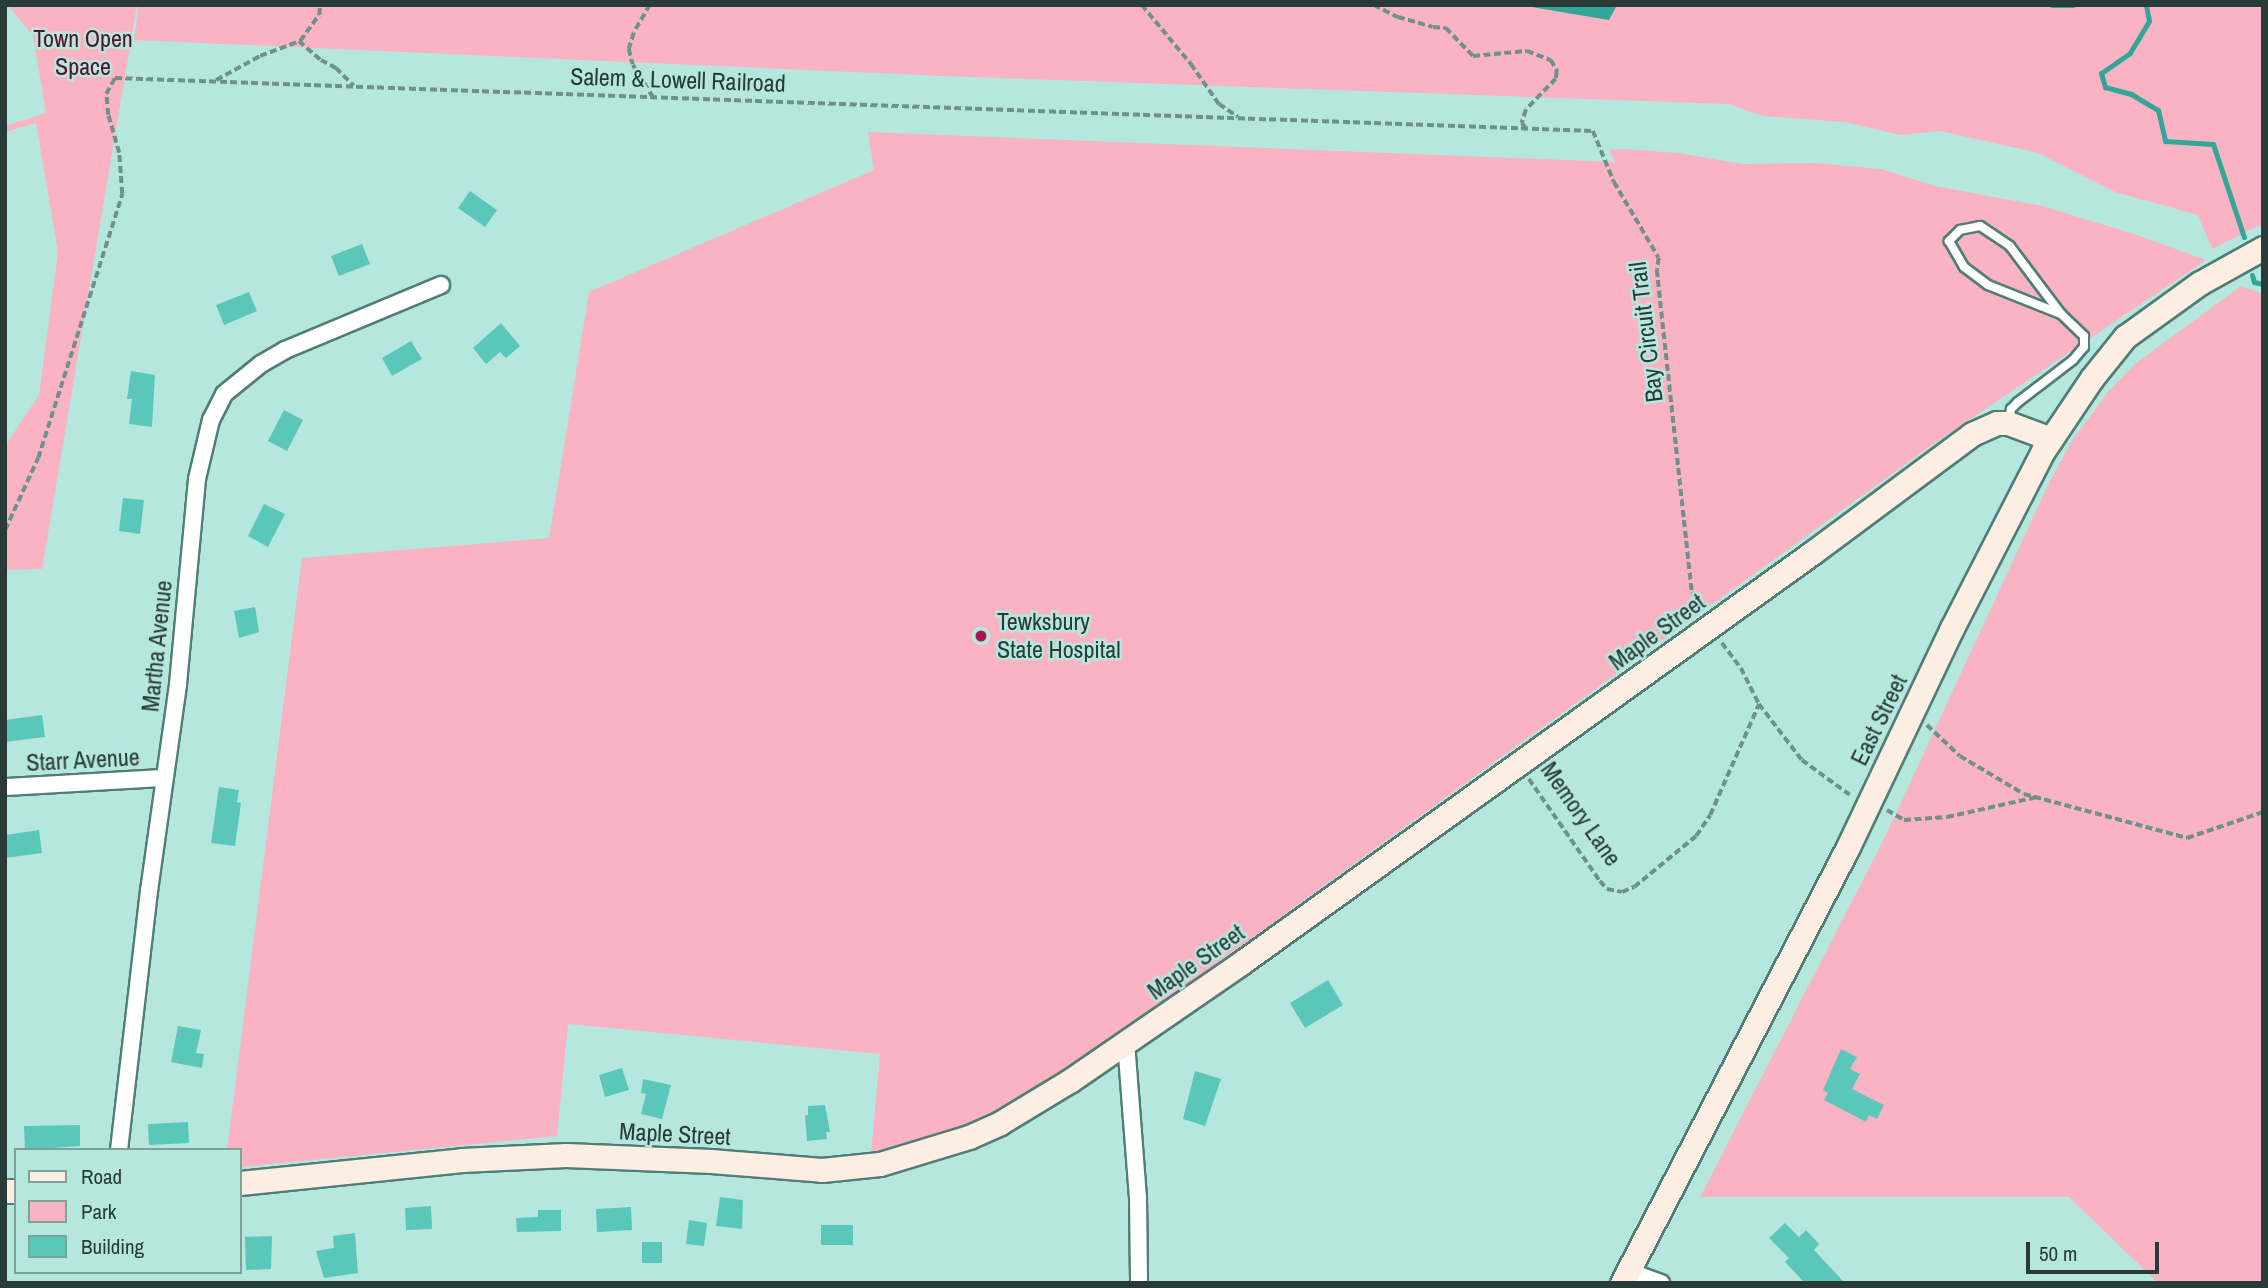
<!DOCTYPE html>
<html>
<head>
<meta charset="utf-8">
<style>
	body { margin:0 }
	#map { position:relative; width:2268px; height:1288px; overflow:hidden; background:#b6e7df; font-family:"Archivo Narrow",sans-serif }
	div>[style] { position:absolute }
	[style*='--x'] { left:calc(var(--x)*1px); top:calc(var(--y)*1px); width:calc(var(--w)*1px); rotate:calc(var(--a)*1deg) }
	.green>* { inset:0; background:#f9b3c2 }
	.water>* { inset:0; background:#32a699 }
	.stream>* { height:5px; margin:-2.5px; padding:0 2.5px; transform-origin:2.5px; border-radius:2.5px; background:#32a699 }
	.building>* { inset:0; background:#5ac7ba }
	.path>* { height:3.5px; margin-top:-1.75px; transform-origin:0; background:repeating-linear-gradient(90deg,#6f918c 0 7px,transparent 0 10.5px) }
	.roads { filter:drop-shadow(2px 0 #507e77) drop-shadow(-2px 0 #507e77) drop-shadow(0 2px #507e77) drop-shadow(0 -2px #507e77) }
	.lane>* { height:8px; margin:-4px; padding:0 4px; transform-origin:4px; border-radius:4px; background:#fff }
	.street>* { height:16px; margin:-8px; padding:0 8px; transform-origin:8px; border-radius:8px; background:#fff }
	.secondary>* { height:23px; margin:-11.5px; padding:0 11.5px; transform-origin:11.5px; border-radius:11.5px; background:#fceee2 }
	.dots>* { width:19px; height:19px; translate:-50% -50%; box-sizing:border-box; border:4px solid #b6e7df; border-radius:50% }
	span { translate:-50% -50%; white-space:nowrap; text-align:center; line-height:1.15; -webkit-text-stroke:5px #b6e7df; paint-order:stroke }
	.park-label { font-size:24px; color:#580f29 }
	.street-label { font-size:24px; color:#283b38 }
	.poi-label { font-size:24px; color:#283b38 }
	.left { translate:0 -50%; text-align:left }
	.frame { position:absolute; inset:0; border:7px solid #283b38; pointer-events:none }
	.legend { position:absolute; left:14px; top:1148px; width:228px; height:126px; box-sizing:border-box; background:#b6e7df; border:2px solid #7da29c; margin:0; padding:9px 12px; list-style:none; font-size:21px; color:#283b38 }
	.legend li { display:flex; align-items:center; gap:14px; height:35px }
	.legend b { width:35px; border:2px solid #7da29c }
	.scale { position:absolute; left:2026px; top:1242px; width:133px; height:32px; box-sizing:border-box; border:4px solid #283b38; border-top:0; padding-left:9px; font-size:21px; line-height:24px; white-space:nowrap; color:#283b38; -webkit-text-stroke:5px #b6e7df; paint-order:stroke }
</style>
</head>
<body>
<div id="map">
	<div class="green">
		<div style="clip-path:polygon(8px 5px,137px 5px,42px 569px,5px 570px,5px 446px,39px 395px,58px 252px,36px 123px,5px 132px,5px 126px,46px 113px,33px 36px)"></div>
		<div style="clip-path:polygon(139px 5px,2263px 5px,2263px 227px,2257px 226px,2212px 249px,2198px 215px,2115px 192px,2038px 153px,1940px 131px,1901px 135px,1844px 122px,1763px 116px,1729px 104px,943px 76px,134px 40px)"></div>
		<div style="clip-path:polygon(868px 132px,1615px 162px,1609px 150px,1623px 149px,1678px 153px,1742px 164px,1814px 163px,1881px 169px,1935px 186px,2042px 206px,2137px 235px,2206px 260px,1929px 447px,1085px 1059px,1003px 1110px,950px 1133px,871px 1154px,880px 1054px,568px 1024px,557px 1136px,240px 1167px,240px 1150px,227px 1150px,302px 558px,549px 538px,589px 292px,874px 170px)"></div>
		<div style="clip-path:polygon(2241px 286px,2263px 294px,2263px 1283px,2158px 1283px,2069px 1197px,1700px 1197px,1886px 835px,2050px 481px,2073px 439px,2108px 392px,2135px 364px)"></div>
	</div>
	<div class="water">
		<div style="clip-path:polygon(1519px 5px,1617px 5px,1609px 20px)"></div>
	</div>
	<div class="stream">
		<div style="--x:2052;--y:5;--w:21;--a:0"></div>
		<div style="--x:2146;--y:5;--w:16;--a:79"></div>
		<div style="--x:2149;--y:21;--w:37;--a:121"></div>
		<div style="--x:2130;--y:53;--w:35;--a:145"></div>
		<div style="--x:2101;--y:73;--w:15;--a:74"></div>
		<div style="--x:2105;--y:87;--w:27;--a:15"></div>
		<div style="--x:2131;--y:94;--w:31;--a:31"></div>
		<div style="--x:2158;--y:110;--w:32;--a:77"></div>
		<div style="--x:2165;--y:141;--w:48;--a:3.6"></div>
		<div style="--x:2213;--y:144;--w:98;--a:71.6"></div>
		<div style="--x:2252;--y:275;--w:7;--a:74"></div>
		<div style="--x:2254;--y:282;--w:9;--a:13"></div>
	</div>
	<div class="building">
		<div style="clip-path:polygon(470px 191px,497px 210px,485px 227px,458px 208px)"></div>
		<div style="clip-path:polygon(362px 244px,370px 264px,339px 276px,331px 256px)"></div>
		<div style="clip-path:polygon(249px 292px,257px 311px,224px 325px,216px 305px)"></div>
		<div style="clip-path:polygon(501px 323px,520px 346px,506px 358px,500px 352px,486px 364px,473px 348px)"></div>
		<div style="clip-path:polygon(411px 341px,422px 359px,392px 376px,382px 358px)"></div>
		<div style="clip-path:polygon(131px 371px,155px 375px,152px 427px,129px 424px,132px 399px,127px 399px)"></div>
		<div style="clip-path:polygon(284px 410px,303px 420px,287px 451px,268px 441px)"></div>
		<div style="clip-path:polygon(123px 498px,144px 500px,140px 534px,119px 531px)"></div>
		<div style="clip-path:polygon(264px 504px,285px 514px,268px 547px,248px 536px)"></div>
		<div style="clip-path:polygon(255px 607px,259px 632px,239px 638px,234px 611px)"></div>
		<div style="clip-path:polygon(42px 715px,45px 737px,5px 742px,5px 720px)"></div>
		<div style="clip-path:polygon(219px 787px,239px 790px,237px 802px,241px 803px,235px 846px,211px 843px)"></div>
		<div style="clip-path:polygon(39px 830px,42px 853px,5px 858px,5px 835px)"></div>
		<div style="clip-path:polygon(1328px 980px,1343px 1005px,1305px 1028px,1290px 1003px)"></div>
		<div style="clip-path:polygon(178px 1026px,201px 1030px,196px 1053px,204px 1054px,202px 1068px,171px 1062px)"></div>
		<div style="clip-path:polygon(1841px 1049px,1857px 1057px,1850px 1069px,1860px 1074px,1852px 1089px,1884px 1105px,1877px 1119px,1869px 1115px,1866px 1122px,1824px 1100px,1828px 1093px,1823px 1090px)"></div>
		<div style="clip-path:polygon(622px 1068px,629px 1090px,605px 1097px,599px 1075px)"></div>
		<div style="clip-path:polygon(1195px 1071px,1221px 1079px,1205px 1126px,1183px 1119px)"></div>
		<div style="clip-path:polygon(643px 1079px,671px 1085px,662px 1119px,641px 1114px,646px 1094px,641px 1093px)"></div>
		<div style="clip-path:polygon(825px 1105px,830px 1132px,826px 1132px,827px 1139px,807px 1141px,805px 1115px,808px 1115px,808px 1106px)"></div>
		<div style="clip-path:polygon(188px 1122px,189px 1143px,149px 1145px,148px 1124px)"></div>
		<div style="clip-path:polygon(80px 1125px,80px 1146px,25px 1150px,24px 1126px)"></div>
		<div style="clip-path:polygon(720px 1197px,743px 1200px,742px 1229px,716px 1226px)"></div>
		<div style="clip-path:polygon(431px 1206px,432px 1229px,406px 1230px,405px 1208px)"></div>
		<div style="clip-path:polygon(631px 1207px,632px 1230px,597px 1232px,596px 1209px)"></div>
		<div style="clip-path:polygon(538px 1210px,561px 1210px,561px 1231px,517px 1232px,516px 1218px,538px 1217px)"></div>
		<div style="clip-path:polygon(689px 1220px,707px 1223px,704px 1246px,686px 1244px)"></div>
		<div style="clip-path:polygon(1785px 1223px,1799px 1237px,1806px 1230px,1819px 1244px,1814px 1250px,1845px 1283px,1805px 1283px,1785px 1262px,1789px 1258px,1769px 1238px)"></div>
		<div style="clip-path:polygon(821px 1225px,853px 1225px,853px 1245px,821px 1245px)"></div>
		<div style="clip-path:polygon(355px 1233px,358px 1273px,324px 1278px,316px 1251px,334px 1248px,333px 1236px)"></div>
		<div style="clip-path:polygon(272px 1236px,271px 1269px,246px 1270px,245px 1237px)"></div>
		<div style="clip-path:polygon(642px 1242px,662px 1242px,662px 1263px,642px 1263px)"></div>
	</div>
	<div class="path">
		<div style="--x:650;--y:5;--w:32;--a:120"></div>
		<div style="--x:634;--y:33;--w:17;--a:107"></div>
		<div style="--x:629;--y:49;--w:16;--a:76"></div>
		<div style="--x:633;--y:65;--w:38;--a:58"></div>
		<div style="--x:1142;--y:5;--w:77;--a:50.3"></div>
		<div style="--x:1191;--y:64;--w:49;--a:55"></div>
		<div style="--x:1219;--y:104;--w:23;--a:34"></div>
		<div style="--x:1374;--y:5;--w:27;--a:27"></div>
		<div style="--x:1398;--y:17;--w:36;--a:16"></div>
		<div style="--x:1433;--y:27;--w:13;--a:4"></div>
		<div style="--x:1446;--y:28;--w:39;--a:46"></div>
		<div style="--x:1473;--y:56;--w:54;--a:-5.3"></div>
		<div style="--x:1527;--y:51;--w:26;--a:21"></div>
		<div style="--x:1551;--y:60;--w:13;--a:61"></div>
		<div style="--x:1557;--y:71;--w:8;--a:97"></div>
		<div style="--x:1556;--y:79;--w:43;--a:134.1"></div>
		<div style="--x:1526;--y:110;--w:14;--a:107"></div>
		<div style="--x:1522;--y:123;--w:6;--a:51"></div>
		<div style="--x:299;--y:41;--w:29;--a:41"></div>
		<div style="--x:321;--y:60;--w:17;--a:28"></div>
		<div style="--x:336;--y:68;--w:25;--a:45"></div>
		<div style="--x:216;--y:80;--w:50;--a:-28.6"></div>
		<div style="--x:260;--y:56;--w:43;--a:-20.6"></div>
		<div style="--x:300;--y:41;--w:32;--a:-54"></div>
		<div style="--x:319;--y:15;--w:10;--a:-84"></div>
		<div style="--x:5;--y:530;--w:79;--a:-65.4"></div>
		<div style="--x:38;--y:458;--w:277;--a:-72.3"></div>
		<div style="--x:122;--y:194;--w:41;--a:-94.2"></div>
		<div style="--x:119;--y:153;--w:40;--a:-106"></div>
		<div style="--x:108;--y:115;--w:21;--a:-95"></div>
		<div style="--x:106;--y:94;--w:18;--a:-61"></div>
		<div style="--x:115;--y:78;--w:1479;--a:2.05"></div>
		<div style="--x:1593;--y:131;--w:55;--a:67.6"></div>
		<div style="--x:1614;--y:182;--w:88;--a:59.4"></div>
		<div style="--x:1659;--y:258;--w:12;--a:99"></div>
		<div style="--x:1657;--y:270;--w:324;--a:83.8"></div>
		<div style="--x:1692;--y:592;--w:19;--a:62"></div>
		<div style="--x:1722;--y:643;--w:31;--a:53"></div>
		<div style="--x:1741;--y:668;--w:40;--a:63.4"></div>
		<div style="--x:1759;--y:704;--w:71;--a:52.5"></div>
		<div style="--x:1802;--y:760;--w:59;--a:36.1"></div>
		<div style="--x:1927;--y:725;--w:45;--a:43.2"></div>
		<div style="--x:1960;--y:756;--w:74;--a:30.7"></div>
		<div style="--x:2024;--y:794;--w:169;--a:15.1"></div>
		<div style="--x:2187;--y:838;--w:80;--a:-18.9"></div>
		<div style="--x:1529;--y:779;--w:124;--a:55.2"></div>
		<div style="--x:1600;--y:881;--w:11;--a:49"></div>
		<div style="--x:1607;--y:889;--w:15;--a:11"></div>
		<div style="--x:1622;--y:892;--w:13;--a:-23"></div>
		<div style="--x:1634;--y:887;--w:80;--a:-39.4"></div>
		<div style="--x:1696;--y:836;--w:25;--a:-56"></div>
		<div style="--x:1710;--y:815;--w:121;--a:-66.2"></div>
		<div style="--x:1887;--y:810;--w:20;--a:30"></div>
		<div style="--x:1904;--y:820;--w:43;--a:-4"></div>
		<div style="--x:1947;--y:817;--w:92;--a:-12.5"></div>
	</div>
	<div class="roads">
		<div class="lane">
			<div style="--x:2009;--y:420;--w:11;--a:-80"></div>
			<div style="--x:2011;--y:409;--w:10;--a:-45"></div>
			<div style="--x:2018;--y:402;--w:69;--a:-37.4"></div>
			<div style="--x:2073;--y:360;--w:17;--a:-50"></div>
			<div style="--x:2084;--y:347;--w:11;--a:-90"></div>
			<div style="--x:2084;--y:336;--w:32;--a:-136"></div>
			<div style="--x:2061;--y:314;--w:85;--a:-126.9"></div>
			<div style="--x:2010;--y:246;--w:36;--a:-146"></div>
			<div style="--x:1980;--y:226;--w:20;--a:169"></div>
			<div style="--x:1960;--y:230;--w:16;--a:135"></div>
			<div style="--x:1949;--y:241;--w:30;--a:60"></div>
			<div style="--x:1964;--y:267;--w:30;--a:37"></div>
			<div style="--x:1988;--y:285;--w:79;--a:21.7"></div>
		</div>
		<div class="street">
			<div style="--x:5;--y:787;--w:158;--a:-3.3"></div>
			<div style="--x:1126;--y:1042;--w:155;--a:85.6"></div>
			<div style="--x:1138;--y:1197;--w:86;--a:89.3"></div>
			<div style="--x:119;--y:1150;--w:261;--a:-83.4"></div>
			<div style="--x:149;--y:891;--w:209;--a:-82"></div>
			<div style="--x:178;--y:684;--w:206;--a:-84.7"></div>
			<div style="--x:197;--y:479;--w:61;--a:-76.7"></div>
			<div style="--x:211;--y:420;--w:29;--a:-63"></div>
			<div style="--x:224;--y:394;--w:48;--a:-39"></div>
			<div style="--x:261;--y:364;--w:28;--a:-30"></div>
			<div style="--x:285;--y:350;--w:169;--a:-22.6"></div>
			<div style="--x:1628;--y:1271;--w:35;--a:20"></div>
		</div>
		<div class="secondary">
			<div style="--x:240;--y:1183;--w:223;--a:-5.9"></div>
			<div style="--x:462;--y:1160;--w:104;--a:-2.8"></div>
			<div style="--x:566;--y:1155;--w:145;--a:2.4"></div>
			<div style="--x:711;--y:1161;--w:111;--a:4.6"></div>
			<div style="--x:822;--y:1170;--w:58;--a:-5.9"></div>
			<div style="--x:880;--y:1164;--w:93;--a:-16.9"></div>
			<div style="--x:969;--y:1137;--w:34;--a:-24"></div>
			<div style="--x:1000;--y:1123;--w:83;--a:-31.2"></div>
			<div style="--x:1071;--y:1080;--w:206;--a:-34.5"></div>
			<div style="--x:1241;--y:963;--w:703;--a:-35.68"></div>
			<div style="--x:1812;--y:553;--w:199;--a:-36.6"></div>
			<div style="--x:1972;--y:434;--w:27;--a:-24"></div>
			<div style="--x:1997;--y:423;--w:11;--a:0"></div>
			<div style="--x:2008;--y:423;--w:46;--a:20.4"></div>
			<div style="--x:5;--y:1191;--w:11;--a:0"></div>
			<div style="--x:1622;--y:1283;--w:491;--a:-62.6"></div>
			<div style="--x:1848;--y:847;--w:242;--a:-64.6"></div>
			<div style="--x:1952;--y:628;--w:199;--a:-62.8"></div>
			<div style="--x:2043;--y:451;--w:88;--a:-56.1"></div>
			<div style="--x:2092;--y:378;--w:53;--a:-51.2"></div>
			<div style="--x:2125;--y:337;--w:92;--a:-35.8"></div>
			<div style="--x:2200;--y:283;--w:72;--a:-29.1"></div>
		</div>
	</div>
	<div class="dots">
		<div style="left:981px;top:636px;background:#a91751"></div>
	</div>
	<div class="park-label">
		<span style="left:83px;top:53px">Town Open<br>Space</span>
	</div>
	<div class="street-label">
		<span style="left:678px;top:80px;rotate:2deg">Salem &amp; Lowell Railroad</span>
		<span style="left:1646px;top:332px;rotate:-97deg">Bay Circuit Trail</span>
		<span style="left:1657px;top:632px;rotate:-36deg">Maple Street</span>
		<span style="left:157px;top:646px;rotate:-84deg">Martha Avenue</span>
		<span style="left:1879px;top:720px;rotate:-64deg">East Street</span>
		<span style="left:83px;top:760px;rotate:-3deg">Starr Avenue</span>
		<span style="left:1581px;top:814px;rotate:55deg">Memory Lane</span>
		<span style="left:1196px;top:962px;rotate:-35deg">Maple Street</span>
		<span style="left:675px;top:1134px;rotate:3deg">Maple Street</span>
	</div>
	<div class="poi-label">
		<span class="left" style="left:997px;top:636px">Tewksbury<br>State Hospital</span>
	</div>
	<div class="frame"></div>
	<ul class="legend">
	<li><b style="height:9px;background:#fceee2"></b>Road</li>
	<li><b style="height:19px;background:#f9b3c2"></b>Park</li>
	<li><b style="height:19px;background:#5ac7ba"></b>Building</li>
	</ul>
	<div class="scale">50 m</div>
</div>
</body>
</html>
